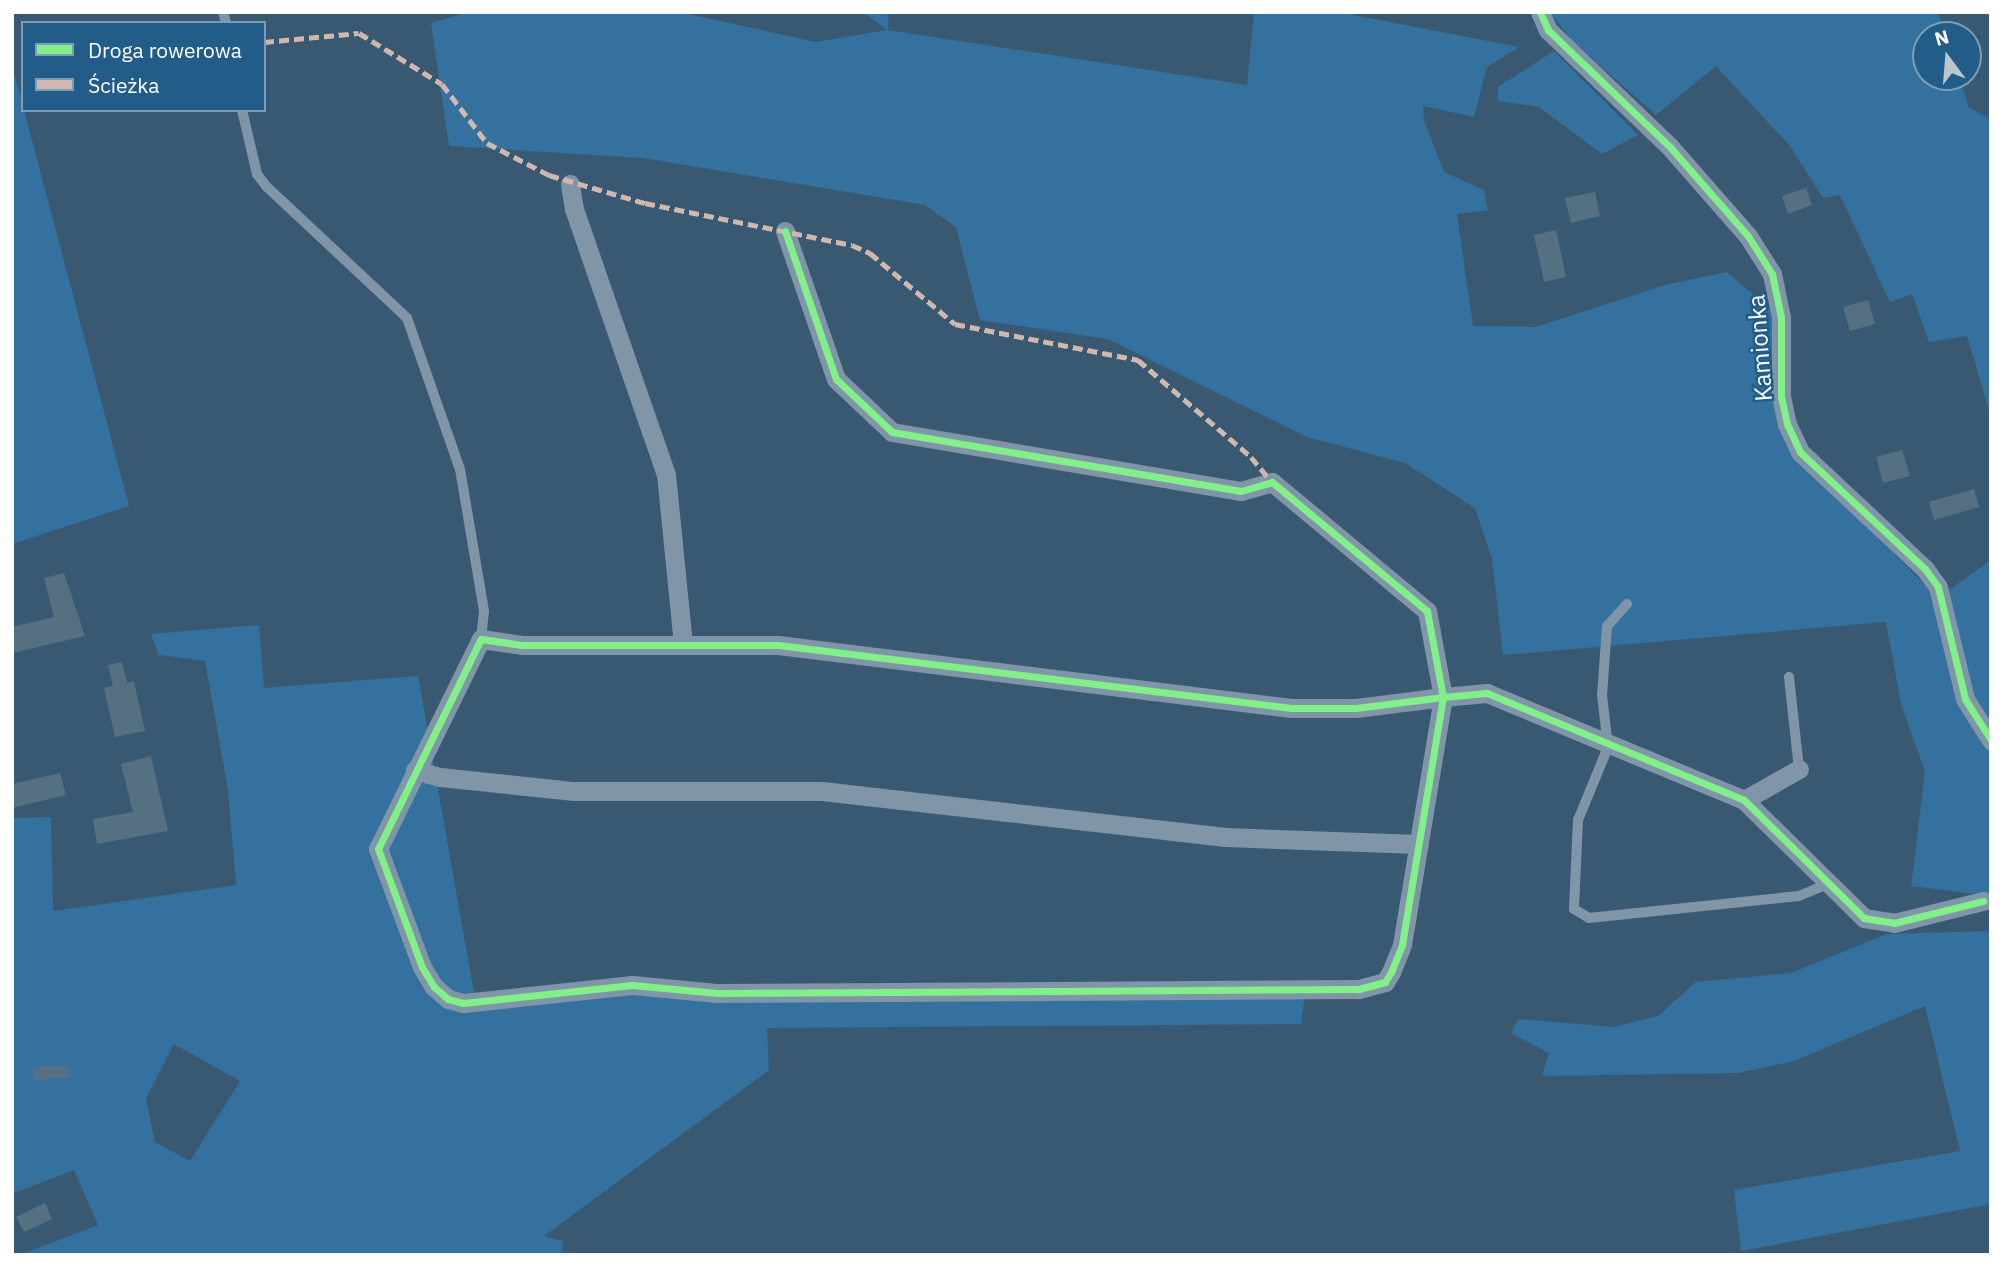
<!DOCTYPE html>
<html>
<head>
<meta charset="utf-8">
<style>
	body { margin:0 }
	#map { position:relative; width:2003px; height:1267px; overflow:hidden; background:#395972; font-family:"IBM Plex Sans",sans-serif }
	div>[style] { position:absolute }
	[style*='--x'] { left:calc(var(--x)*1px); top:calc(var(--y)*1px); width:calc(var(--w)*1px); rotate:calc(var(--a)*1deg) }
	.green>* { inset:0; background:#34719e }
	.building>* { inset:0; background:#556f83 }
	.service>* { height:10px; margin:-5px; padding:0 5px; transform-origin:5px; border-radius:5px; background:#8095a7 }
	.minor>* { height:19px; margin:-9.5px; padding:0 9.5px; transform-origin:9.5px; border-radius:9.5px; background:#8095a7 }
	.quiet>* { height:5px; margin-top:-2.5px; transform-origin:0; background:repeating-linear-gradient(90deg,#d1b7ad 0 10px,transparent 0 15px) }
	.cycleway>* { height:7px; margin:-3.5px; padding:0 3.5px; transform-origin:3.5px; border-radius:3.5px; background:#82f089 }
	span { translate:-50% -50%; white-space:nowrap; text-align:center; line-height:1.15; -webkit-text-stroke:5px #225c89; paint-order:stroke }
	.street-label { font-size:24px; color:#fff }
	.frame { position:absolute; inset:0; border:14px solid #fff; pointer-events:none }
	.legend { position:absolute; left:21px; top:21px; width:245px; height:91px; box-sizing:border-box; background:#225c89; border:2px solid #7a9db8; margin:0; padding:9px 12px; list-style:none; font-size:21px; color:#fff }
	.legend li { display:flex; align-items:center; gap:14px; height:35px }
	.legend b { width:35px; border:2px solid #7a9db8 }
	.north { position:absolute; left:1912px; top:21px; width:70px; height:70px; box-sizing:border-box; background:#225c89; border:2px solid #7a9db8; border-radius:50%; rotate:344deg; font-size:19px; font-weight:700; line-height:28px; text-align:center; color:#fff }
	.north::after { content:''; display:block; margin:auto; width:24px; height:32px; background:#bac5ce; clip-path:polygon(50% 0,100% 100%,50% 72%,0 100%) }
</style>
</head>
<body>
<div id="map">
	<div class="green">
		<div style="clip-path:polygon(469px 12px,679px 12px,816px 42px,887px 30px,863px 12px,889px 12px,888px 30px,1247px 85px,1254px 12px,1338px 12px,1519px 47px,1487px 67px,1474px 117px,1423px 106px,1424px 121px,1444px 172px,1484px 190px,1488px 210px,1457px 214px,1473px 326px,1536px 327px,1665px 285px,1727px 272px,1772px 311px,1795px 454px,1932px 592px,1956px 700px,1991px 751px,1991px 896px,1911px 886px,1925px 772px,1901px 704px,1886px 622px,1503px 655px,1492px 559px,1475px 508px,1405px 463px,1307px 437px,1108px 339px,980px 320px,956px 227px,925px 205px,643px 158px,449px 146px,431px 23px)"></div>
		<div style="clip-path:polygon(1550px 12px,1938px 12px,1945px 35px,1926px 35px,1926px 77px,1959px 77px,1969px 108px,1991px 119px,1991px 475px,1989px 410px,1967px 336px,1929px 342px,1912px 294px,1890px 302px,1840px 195px,1823px 198px,1790px 146px,1716px 66px,1656px 115px,1571px 40px)"></div>
		<div style="clip-path:polygon(1554px 51px,1638px 135px,1602px 154px,1539px 107px,1498px 101px,1498px 87px)"></div>
		<div style="clip-path:polygon(12px 65px,129px 506px,12px 544px)"></div>
		<div style="clip-path:polygon(1991px 560px,1991px 731px,1970px 697px,1946px 592px)"></div>
		<div style="clip-path:polygon(evenodd,259px 625px,264px 688px,418px 676px,474px 993px,1306px 989px,1301px 1024px,767px 1028px,769px 1070px,544px 1236px,563px 1241px,562px 1255px,20px 1255px,98px 1225px,74px 1170px,12px 1194px,12px 818px,51px 817px,53px 911px,236px 885px,228px 790px,205px 661px,159px 655px,151px 634px,259px 625px,174px 1044px,240px 1081px,190px 1161px,155px 1142px,146px 1099px,174px 1044px)"></div>
		<div style="clip-path:polygon(1991px 931px,1991px 1204px,1741px 1251px,1734px 1190px,1960px 1151px,1925px 1006px,1794px 1061px,1738px 1073px,1542px 1076px,1549px 1053px,1511px 1033px,1518px 1019px,1614px 1027px,1658px 1016px,1696px 982px,1791px 973px,1887px 934px)"></div>
	</div>
	<div class="building">
		<div style="clip-path:polygon(1806px 188px,1812px 205px,1788px 214px,1782px 196px)"></div>
		<div style="clip-path:polygon(1595px 192px,1600px 216px,1571px 223px,1565px 198px)"></div>
		<div style="clip-path:polygon(1556px 230px,1566px 277px,1544px 282px,1534px 235px)"></div>
		<div style="clip-path:polygon(1868px 300px,1875px 324px,1850px 331px,1843px 307px)"></div>
		<div style="clip-path:polygon(1902px 450px,1910px 476px,1883px 483px,1876px 457px)"></div>
		<div style="clip-path:polygon(1974px 489px,1979px 507px,1934px 520px,1929px 502px)"></div>
		<div style="clip-path:polygon(64px 573px,85px 636px,12px 653px,12px 627px,54px 617px,44px 578px)"></div>
		<div style="clip-path:polygon(122px 662px,127px 683px,134px 681px,145px 731px,115px 737px,104px 688px,113px 686px,108px 665px)"></div>
		<div style="clip-path:polygon(151px 756px,168px 831px,97px 844px,93px 819px,133px 812px,121px 764px)"></div>
		<div style="clip-path:polygon(60px 773px,66px 795px,12px 808px,12px 784px)"></div>
		<div style="clip-path:polygon(69px 1065px,70px 1078px,33px 1080px,33px 1067px)"></div>
		<div style="clip-path:polygon(45px 1203px,52px 1219px,24px 1232px,16px 1217px)"></div>
	</div>
	<div class="service">
		<div style="--x:223;--y:12;--w:11;--a:75"></div>
		<div style="--x:242;--y:110;--w:66;--a:76.8"></div>
		<div style="--x:257;--y:174;--w:15;--a:53"></div>
		<div style="--x:266;--y:186;--w:193;--a:43.1"></div>
		<div style="--x:407;--y:318;--w:160;--a:70.7"></div>
		<div style="--x:460;--y:469;--w:144;--a:80.4"></div>
		<div style="--x:484;--y:611;--w:28;--a:96"></div>
		<div style="--x:1627;--y:604;--w:30;--a:132"></div>
		<div style="--x:1607;--y:626;--w:69;--a:94.1"></div>
		<div style="--x:1602;--y:695;--w:52;--a:83.4"></div>
		<div style="--x:1608;--y:747;--w:79;--a:112.3"></div>
		<div style="--x:1578;--y:820;--w:89;--a:92.6"></div>
		<div style="--x:1574;--y:909;--w:17;--a:31"></div>
		<div style="--x:1589;--y:918;--w:211;--a:-6"></div>
		<div style="--x:1799;--y:896;--w:30;--a:-23"></div>
		<div style="--x:1789;--y:677;--w:93;--a:83.8"></div>
	</div>
	<div class="minor">
		<div style="--x:1540;--y:12;--w:20;--a:66"></div>
		<div style="--x:1548;--y:30;--w:169;--a:43.8"></div>
		<div style="--x:1670;--y:147;--w:118;--a:48.8"></div>
		<div style="--x:1748;--y:236;--w:45;--a:57.7"></div>
		<div style="--x:1772;--y:274;--w:44;--a:78.2"></div>
		<div style="--x:1781;--y:317;--w:79;--a:90"></div>
		<div style="--x:1781;--y:396;--w:29;--a:78"></div>
		<div style="--x:1787;--y:424;--w:31;--a:65"></div>
		<div style="--x:1800;--y:452;--w:171;--a:43.1"></div>
		<div style="--x:1925;--y:569;--w:22;--a:54"></div>
		<div style="--x:1938;--y:587;--w:115;--a:76.4"></div>
		<div style="--x:1965;--y:699;--w:49;--a:57.6"></div>
		<div style="--x:570;--y:184;--w:25;--a:81"></div>
		<div style="--x:574;--y:209;--w:281;--a:70.9"></div>
		<div style="--x:666;--y:474;--w:171;--a:84.3"></div>
		<div style="--x:785;--y:231;--w:157;--a:71"></div>
		<div style="--x:836;--y:379;--w:77;--a:43.4"></div>
		<div style="--x:892;--y:432;--w:354;--a:9.6"></div>
		<div style="--x:1241;--y:491;--w:32;--a:-16"></div>
		<div style="--x:1272;--y:482;--w:202;--a:39.8"></div>
		<div style="--x:1427;--y:611;--w:87;--a:79.5"></div>
		<div style="--x:1443;--y:697;--w:251;--a:99.4"></div>
		<div style="--x:1402;--y:945;--w:29;--a:112"></div>
		<div style="--x:1391;--y:972;--w:12;--a:121"></div>
		<div style="--x:1385;--y:982;--w:28;--a:165"></div>
		<div style="--x:1358;--y:989;--w:641;--a:179.64"></div>
		<div style="--x:717;--y:993;--w:85;--a:-174.6"></div>
		<div style="--x:632;--y:985;--w:170;--a:173.9"></div>
		<div style="--x:463;--y:1003;--w:16;--a:-165"></div>
		<div style="--x:448;--y:999;--w:18;--a:-139"></div>
		<div style="--x:434;--y:987;--w:23;--a:-121"></div>
		<div style="--x:422;--y:967;--w:126;--a:-110.4"></div>
		<div style="--x:378;--y:849;--w:234;--a:-63.9"></div>
		<div style="--x:481;--y:639;--w:41;--a:8.3"></div>
		<div style="--x:522;--y:645;--w:256;--a:0"></div>
		<div style="--x:778;--y:645;--w:517;--a:7"></div>
		<div style="--x:1291;--y:708;--w:65;--a:0"></div>
		<div style="--x:1356;--y:708;--w:88;--a:-7.2"></div>
		<div style="--x:1443;--y:697;--w:44;--a:-5.2"></div>
		<div style="--x:1487;--y:693;--w:278;--a:22.6"></div>
		<div style="--x:1744;--y:800;--w:168;--a:44.5"></div>
		<div style="--x:1864;--y:918;--w:30;--a:9"></div>
		<div style="--x:1894;--y:923;--w:92;--a:-13.9"></div>
		<div style="--x:415;--y:770;--w:26;--a:16"></div>
		<div style="--x:440;--y:777;--w:135;--a:6"></div>
		<div style="--x:574;--y:791;--w:248;--a:0"></div>
		<div style="--x:822;--y:791;--w:406;--a:6.5"></div>
		<div style="--x:1225;--y:837;--w:194;--a:2.1"></div>
		<div style="--x:1744;--y:800;--w:63;--a:-29.4"></div>
	</div>
	<div class="quiet">
		<div style="--x:264;--y:42;--w:95;--a:-5.4"></div>
		<div style="--x:359;--y:33;--w:97;--a:31.6"></div>
		<div style="--x:442;--y:84;--w:74;--a:52.7"></div>
		<div style="--x:487;--y:143;--w:70;--a:27.3"></div>
		<div style="--x:549;--y:175;--w:100;--a:16.3"></div>
		<div style="--x:645;--y:203;--w:211;--a:11.5"></div>
		<div style="--x:852;--y:245;--w:20;--a:24"></div>
		<div style="--x:870;--y:253;--w:111;--a:39.9"></div>
		<div style="--x:955;--y:324;--w:187;--a:11.1"></div>
		<div style="--x:1138;--y:360;--w:149;--a:40.6"></div>
		<div style="--x:1251;--y:457;--w:33;--a:50"></div>
	</div>
	<div class="cycleway">
		<div style="--x:1540;--y:12;--w:20;--a:66"></div>
		<div style="--x:1548;--y:30;--w:169;--a:43.8"></div>
		<div style="--x:1670;--y:147;--w:118;--a:48.8"></div>
		<div style="--x:1748;--y:236;--w:45;--a:57.7"></div>
		<div style="--x:1772;--y:274;--w:44;--a:78.2"></div>
		<div style="--x:1781;--y:317;--w:79;--a:90"></div>
		<div style="--x:1781;--y:396;--w:29;--a:78"></div>
		<div style="--x:1787;--y:424;--w:31;--a:65"></div>
		<div style="--x:1800;--y:452;--w:171;--a:43.1"></div>
		<div style="--x:1925;--y:569;--w:22;--a:54"></div>
		<div style="--x:1938;--y:587;--w:115;--a:76.4"></div>
		<div style="--x:1965;--y:699;--w:49;--a:57.6"></div>
		<div style="--x:785;--y:231;--w:157;--a:71"></div>
		<div style="--x:836;--y:379;--w:77;--a:43.4"></div>
		<div style="--x:892;--y:432;--w:354;--a:9.6"></div>
		<div style="--x:1241;--y:491;--w:32;--a:-16"></div>
		<div style="--x:1272;--y:482;--w:202;--a:39.8"></div>
		<div style="--x:1427;--y:611;--w:87;--a:79.5"></div>
		<div style="--x:1443;--y:697;--w:251;--a:99.4"></div>
		<div style="--x:1402;--y:945;--w:29;--a:112"></div>
		<div style="--x:1391;--y:972;--w:12;--a:121"></div>
		<div style="--x:1385;--y:982;--w:28;--a:165"></div>
		<div style="--x:1358;--y:989;--w:641;--a:179.64"></div>
		<div style="--x:717;--y:993;--w:85;--a:-174.6"></div>
		<div style="--x:632;--y:985;--w:170;--a:173.9"></div>
		<div style="--x:463;--y:1003;--w:16;--a:-165"></div>
		<div style="--x:448;--y:999;--w:18;--a:-139"></div>
		<div style="--x:434;--y:987;--w:23;--a:-121"></div>
		<div style="--x:422;--y:967;--w:126;--a:-110.4"></div>
		<div style="--x:378;--y:849;--w:234;--a:-63.9"></div>
		<div style="--x:481;--y:639;--w:41;--a:8.3"></div>
		<div style="--x:522;--y:645;--w:256;--a:0"></div>
		<div style="--x:778;--y:645;--w:517;--a:7"></div>
		<div style="--x:1291;--y:708;--w:65;--a:0"></div>
		<div style="--x:1356;--y:708;--w:88;--a:-7.2"></div>
		<div style="--x:1443;--y:697;--w:44;--a:-5.2"></div>
		<div style="--x:1487;--y:693;--w:278;--a:22.6"></div>
		<div style="--x:1744;--y:800;--w:168;--a:44.5"></div>
		<div style="--x:1864;--y:918;--w:30;--a:9"></div>
		<div style="--x:1894;--y:923;--w:92;--a:-13.9"></div>
	</div>
	<div class="street-label">
		<span style="left:1760px;top:348px;rotate:-94deg">Kamionka</span>
	</div>
	<div class="frame"></div>
	<ul class="legend">
	<li><b style="height:9px;background:#82f089"></b>Droga rowerowa</li>
	<li><b style="height:9px;background:#d1b7ad"></b>Ścieżka</li>
	</ul>
	<div class="north">N</div>
</div>
</body>
</html>
